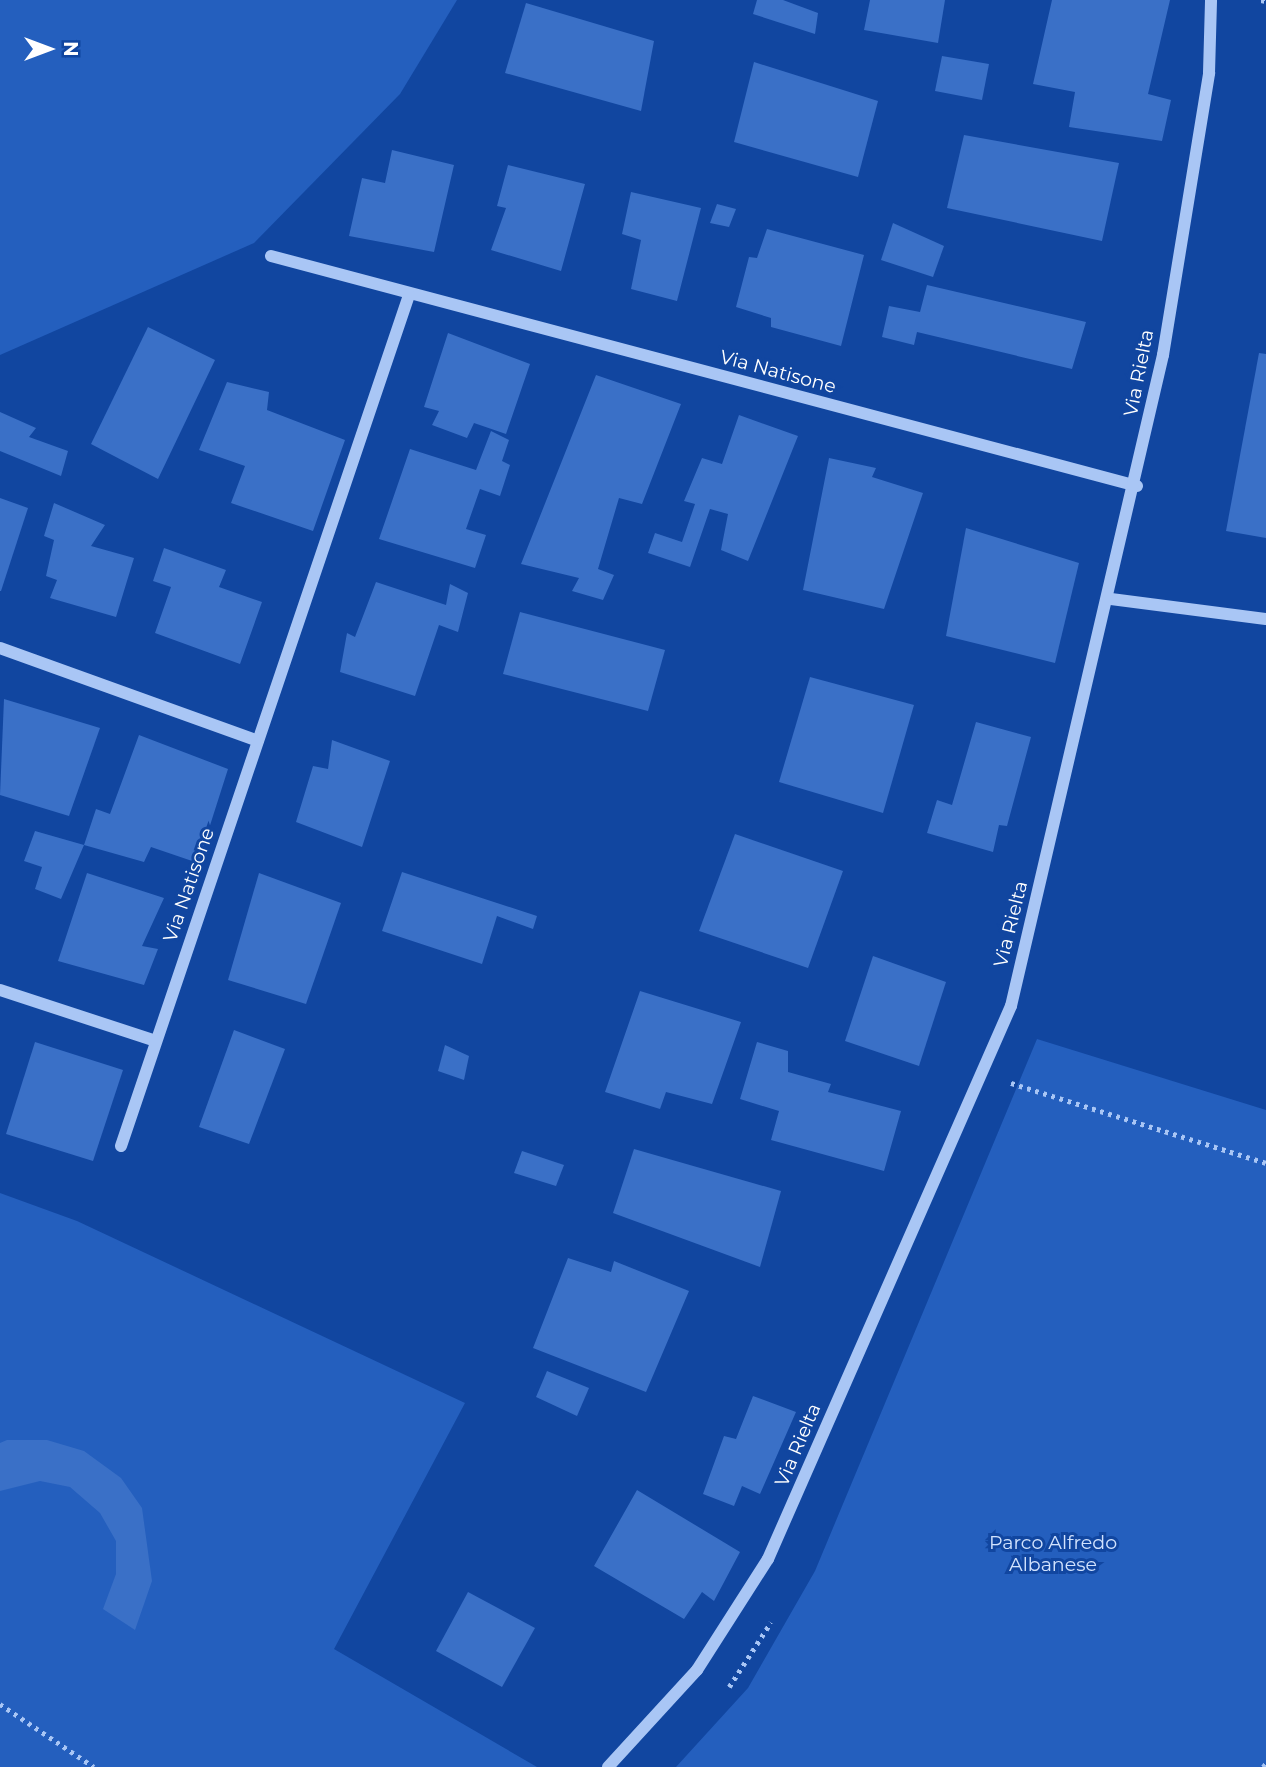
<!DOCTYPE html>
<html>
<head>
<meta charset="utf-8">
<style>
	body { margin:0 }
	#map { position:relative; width:1266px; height:1767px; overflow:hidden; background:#1146a0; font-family:Montserrat,sans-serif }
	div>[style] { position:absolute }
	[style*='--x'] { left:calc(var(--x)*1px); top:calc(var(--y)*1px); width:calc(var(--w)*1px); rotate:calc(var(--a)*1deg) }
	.green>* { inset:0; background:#245fbe }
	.building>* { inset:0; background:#3a70c7 }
	.path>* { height:4.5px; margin-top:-2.25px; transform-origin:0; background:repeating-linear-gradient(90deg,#a9c6f5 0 3.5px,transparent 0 8.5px) }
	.minor>* { height:12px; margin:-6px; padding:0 6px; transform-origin:6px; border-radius:6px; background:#a9c6f5 }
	span { translate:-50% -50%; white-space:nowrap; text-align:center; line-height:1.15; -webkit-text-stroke:6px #1146a0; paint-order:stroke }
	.street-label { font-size:19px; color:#fff }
	.park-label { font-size:19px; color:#d2e3fe }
	.north { position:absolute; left:14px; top:14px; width:70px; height:70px; -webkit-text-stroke:5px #1146a0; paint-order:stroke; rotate:90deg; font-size:19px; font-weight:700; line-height:28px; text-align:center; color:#fff }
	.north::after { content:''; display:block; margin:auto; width:24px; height:32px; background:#fff; clip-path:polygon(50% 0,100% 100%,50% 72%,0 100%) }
</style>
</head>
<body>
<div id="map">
	<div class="green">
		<div style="clip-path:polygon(0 0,457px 0,400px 94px,254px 243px,0 355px)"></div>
		<div style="clip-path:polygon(1037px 1039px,1266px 1110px,1266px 1767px,676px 1767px,748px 1688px,815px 1571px)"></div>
		<div style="clip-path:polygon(0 1193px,77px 1221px,465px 1403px,334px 1649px,537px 1767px,0 1767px)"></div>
	</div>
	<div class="building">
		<div style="clip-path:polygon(757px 0,783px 0,818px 13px,815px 34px,753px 14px)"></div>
		<div style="clip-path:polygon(870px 0,945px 0,938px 43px,864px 30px)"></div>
		<div style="clip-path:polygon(1052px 0,1170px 0,1148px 94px,1171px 100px,1162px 141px,1069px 127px,1075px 92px,1033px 84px)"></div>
		<div style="clip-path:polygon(526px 3px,654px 41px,641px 111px,505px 73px)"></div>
		<div style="clip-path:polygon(942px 56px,989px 64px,982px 100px,935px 91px)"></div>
		<div style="clip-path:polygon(754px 62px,878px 101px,858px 177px,734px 142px)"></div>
		<div style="clip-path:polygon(964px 135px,1119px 163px,1102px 241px,947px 208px)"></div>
		<div style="clip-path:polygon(392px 150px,454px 165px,434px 252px,349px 236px,362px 178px,385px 183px)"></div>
		<div style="clip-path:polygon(508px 165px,585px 184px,561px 271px,491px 250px,506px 208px,497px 206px)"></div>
		<div style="clip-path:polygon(631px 192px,701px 208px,677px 301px,631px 289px,641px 240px,622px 234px)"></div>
		<div style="clip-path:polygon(717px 204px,736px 209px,729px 227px,710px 223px)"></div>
		<div style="clip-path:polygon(893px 223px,944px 246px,933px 277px,881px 260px)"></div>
		<div style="clip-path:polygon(767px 229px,864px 255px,841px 346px,771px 327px,771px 318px,736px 307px,749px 257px,757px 258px)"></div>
		<div style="clip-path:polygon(927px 285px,1086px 322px,1072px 369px,917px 332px,914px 345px,882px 337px,889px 306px,920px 312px)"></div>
		<div style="clip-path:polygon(148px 327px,215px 360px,158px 479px,91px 444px)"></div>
		<div style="clip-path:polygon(448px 333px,530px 364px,506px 434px,474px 423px,467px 438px,432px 425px,439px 411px,424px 407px)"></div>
		<div style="clip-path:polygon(1259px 353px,1266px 354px,1266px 538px,1226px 531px)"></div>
		<div style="clip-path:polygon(596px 375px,681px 404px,642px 504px,619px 498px,598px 569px,614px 575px,603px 600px,572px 591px,579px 578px,521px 564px)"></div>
		<div style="clip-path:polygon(227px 382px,269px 392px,267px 410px,345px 440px,313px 531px,231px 503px,245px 466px,199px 450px)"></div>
		<div style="clip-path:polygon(0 412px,36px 428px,29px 437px,68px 451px,61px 476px,0 451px)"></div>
		<div style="clip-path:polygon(739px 415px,798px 436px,748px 561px,721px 550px,728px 514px,710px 509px,690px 567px,648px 553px,655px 533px,682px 542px,695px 504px,684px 501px,702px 458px,722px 464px)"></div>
		<div style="clip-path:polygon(491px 431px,509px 440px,502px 461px,510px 465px,500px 496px,480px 489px,466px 529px,486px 535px,475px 568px,379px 539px,410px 449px,476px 470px)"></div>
		<div style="clip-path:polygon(829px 458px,876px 468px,872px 477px,923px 493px,884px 609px,803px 590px)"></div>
		<div style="clip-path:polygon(0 498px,28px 508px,1px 591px,0 591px)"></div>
		<div style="clip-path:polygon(54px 503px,105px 525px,91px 546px,134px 558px,116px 617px,50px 598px,57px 580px,46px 576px,54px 540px,44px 536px)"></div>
		<div style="clip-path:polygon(966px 528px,1079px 563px,1055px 663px,946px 636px)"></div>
		<div style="clip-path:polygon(164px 548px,226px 570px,219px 587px,262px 602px,240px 664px,155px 633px,171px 587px,153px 581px)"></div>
		<div style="clip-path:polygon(376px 582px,446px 605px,450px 584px,468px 593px,458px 632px,439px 625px,415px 696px,340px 672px,347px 633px,355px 637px)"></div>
		<div style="clip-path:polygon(520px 612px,665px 650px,648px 711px,503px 674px)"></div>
		<div style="clip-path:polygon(810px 677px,914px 705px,883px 813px,779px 782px)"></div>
		<div style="clip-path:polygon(4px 699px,100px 728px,69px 816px,0 795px)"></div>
		<div style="clip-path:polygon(976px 722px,1031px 737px,1007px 826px,999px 825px,993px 852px,927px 833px,937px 800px,952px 805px)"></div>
		<div style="clip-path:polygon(139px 735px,228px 769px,198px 863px,151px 847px,144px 862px,84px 845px,96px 809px,110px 814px)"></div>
		<div style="clip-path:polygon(332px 740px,390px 761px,362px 847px,296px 822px,313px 766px,328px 769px)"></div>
		<div style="clip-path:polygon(35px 831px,84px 845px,61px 899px,35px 889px,42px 867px,24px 861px)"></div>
		<div style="clip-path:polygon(735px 834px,843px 871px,808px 968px,699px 931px)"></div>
		<div style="clip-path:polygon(402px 872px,537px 916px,533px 929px,497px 916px,482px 964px,382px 931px)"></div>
		<div style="clip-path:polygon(87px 873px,164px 898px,142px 946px,158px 949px,144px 985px,58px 961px)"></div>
		<div style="clip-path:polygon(259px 873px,341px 903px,306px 1004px,228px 980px)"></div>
		<div style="clip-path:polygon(873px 956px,946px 982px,919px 1066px,845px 1041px)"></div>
		<div style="clip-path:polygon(640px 991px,741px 1022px,712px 1104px,666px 1092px,660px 1109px,605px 1092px)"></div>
		<div style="clip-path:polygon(234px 1030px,285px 1049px,249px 1144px,199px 1127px)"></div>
		<div style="clip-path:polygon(35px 1042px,123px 1070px,93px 1161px,6px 1134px)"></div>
		<div style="clip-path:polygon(757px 1042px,788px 1051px,788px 1072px,831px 1084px,828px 1092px,901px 1111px,884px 1171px,771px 1140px,779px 1111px,740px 1099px)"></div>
		<div style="clip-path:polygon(445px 1045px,469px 1056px,464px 1080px,438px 1071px)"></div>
		<div style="clip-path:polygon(634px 1149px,781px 1191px,760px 1267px,613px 1213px)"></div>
		<div style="clip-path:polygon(522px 1151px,564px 1165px,556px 1186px,514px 1173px)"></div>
		<div style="clip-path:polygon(568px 1258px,611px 1272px,614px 1261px,689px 1291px,646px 1392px,533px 1348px)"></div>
		<div style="clip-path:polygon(547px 1371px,589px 1388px,577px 1416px,536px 1397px)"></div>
		<div style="clip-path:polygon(753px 1396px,796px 1412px,760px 1494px,742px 1486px,734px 1506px,703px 1494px,724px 1436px,736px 1439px)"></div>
		<div style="clip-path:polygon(7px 1440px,47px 1440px,84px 1451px,121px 1478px,142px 1508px,152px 1581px,135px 1630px,103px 1609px,116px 1574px,116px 1541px,100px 1513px,70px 1487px,40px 1481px,0 1491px,0 1443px)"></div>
		<div style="clip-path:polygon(637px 1490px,740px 1552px,714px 1601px,702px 1592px,684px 1619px,594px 1566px)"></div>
		<div style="clip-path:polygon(468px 1592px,535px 1628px,502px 1687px,436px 1651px)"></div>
	</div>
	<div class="path">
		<div style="--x:1261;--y:0;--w:5;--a:11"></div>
		<div style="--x:1011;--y:1083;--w:267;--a:17.4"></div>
		<div style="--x:729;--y:1687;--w:77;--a:-57.1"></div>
		<div style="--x:0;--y:1704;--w:113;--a:33.8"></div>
		<div style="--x:1263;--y:1767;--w:5;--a:-53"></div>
	</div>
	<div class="minor">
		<div style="--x:271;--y:256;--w:896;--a:14.87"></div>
		<div style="--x:1111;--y:599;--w:156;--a:7.4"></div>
		<div style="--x:0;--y:648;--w:274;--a:19.8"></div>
		<div style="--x:0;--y:990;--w:164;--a:18.1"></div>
		<div style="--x:121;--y:1146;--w:898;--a:-71.3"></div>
		<div style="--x:608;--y:1767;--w:132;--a:-47.5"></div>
		<div style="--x:697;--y:1670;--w:132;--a:-57.4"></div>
		<div style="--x:768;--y:1559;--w:604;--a:-66.28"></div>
		<div style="--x:1011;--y:1006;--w:669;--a:-76.86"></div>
		<div style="--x:1163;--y:355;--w:286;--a:-80.7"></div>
		<div style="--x:1209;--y:73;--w:73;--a:-88.4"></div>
	</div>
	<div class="street-label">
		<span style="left:778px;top:372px;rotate:15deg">Via Natisone</span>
		<span style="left:1139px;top:373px;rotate:-79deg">Via Rielta</span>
		<span style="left:189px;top:885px;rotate:-71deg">Via Natisone</span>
		<span style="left:1011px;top:924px;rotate:-76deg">Via Rielta</span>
		<span style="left:798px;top:1445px;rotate:-67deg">Via Rielta</span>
	</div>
	<div class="park-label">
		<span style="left:1053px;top:1554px">Parco Alfredo<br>Albanese</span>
	</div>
	<div class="north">N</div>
</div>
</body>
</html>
